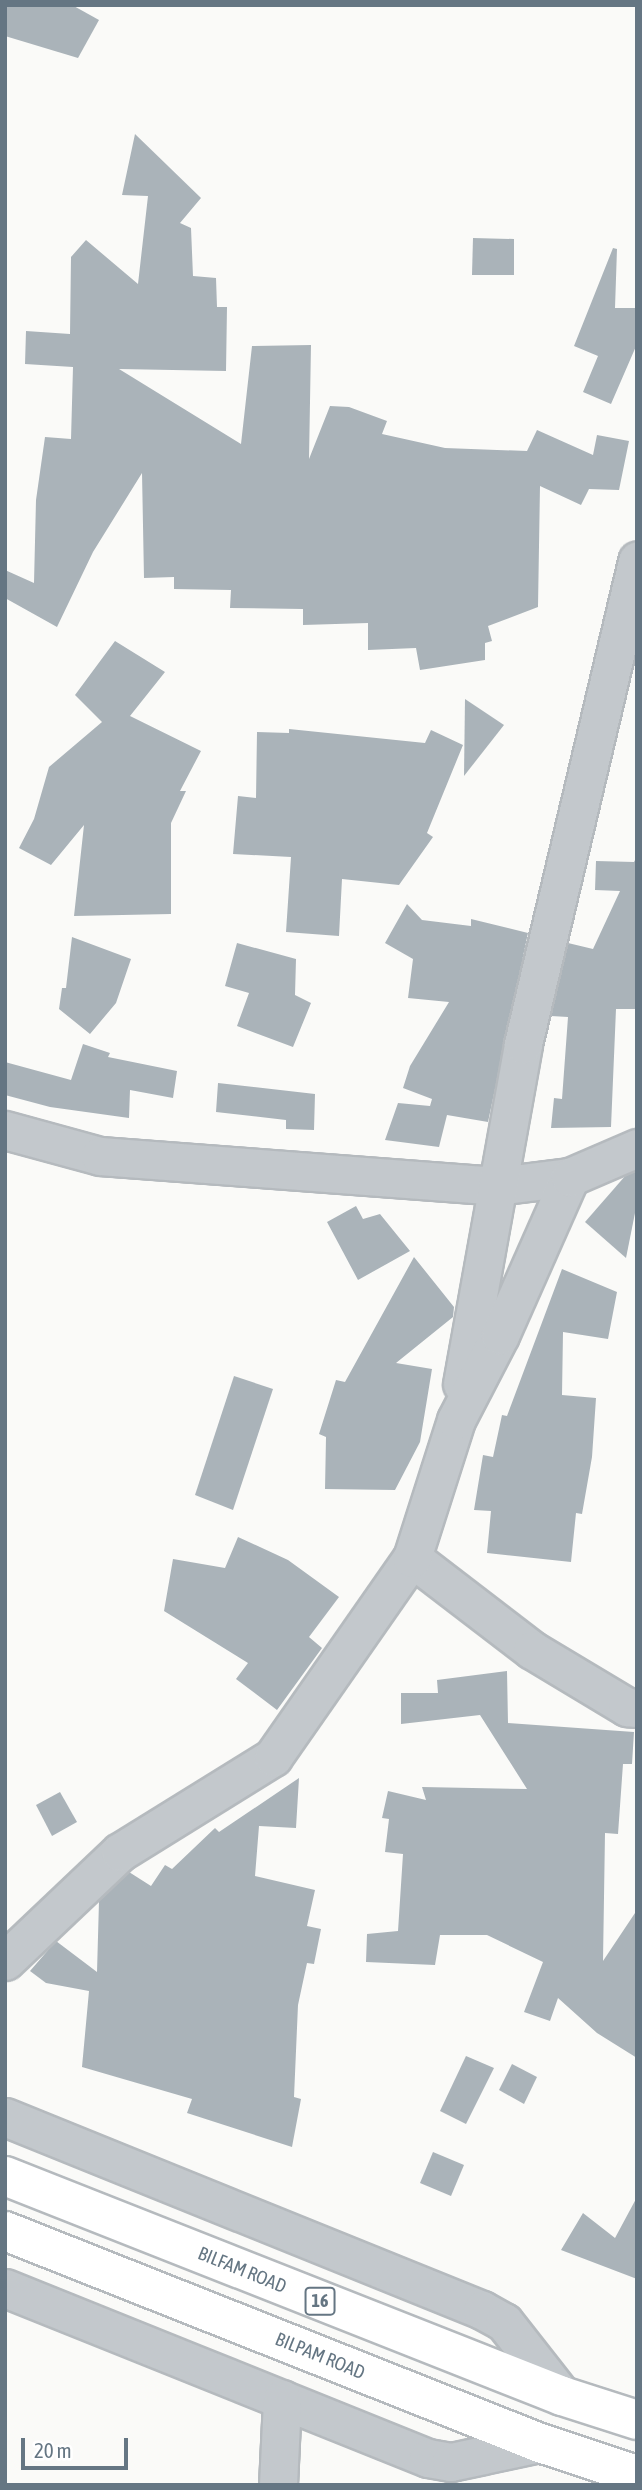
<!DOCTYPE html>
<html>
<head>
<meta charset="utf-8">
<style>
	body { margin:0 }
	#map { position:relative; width:642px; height:2490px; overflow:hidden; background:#fafaf8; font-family:"Asap Condensed",sans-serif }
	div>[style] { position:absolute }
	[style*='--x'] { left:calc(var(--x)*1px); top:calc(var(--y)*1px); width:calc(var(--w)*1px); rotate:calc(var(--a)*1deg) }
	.building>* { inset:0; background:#aab3b9 }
	.roads { filter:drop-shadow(2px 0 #b5babe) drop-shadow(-2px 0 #b5babe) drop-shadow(0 2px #b5babe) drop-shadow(0 -2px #b5babe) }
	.minor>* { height:37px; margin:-18.5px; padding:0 18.5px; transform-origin:18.5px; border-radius:18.5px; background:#c3c8cc }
	.primary>* { height:38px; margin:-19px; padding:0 19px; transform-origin:19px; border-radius:19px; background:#fff }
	span { translate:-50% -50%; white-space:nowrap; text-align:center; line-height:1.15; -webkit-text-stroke:7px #fff; paint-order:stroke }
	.shield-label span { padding:2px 5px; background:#fff; border:2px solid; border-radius:5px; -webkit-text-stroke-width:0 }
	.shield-label { font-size:18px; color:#657683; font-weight:700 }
	.street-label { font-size:19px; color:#657683 }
	.frame { position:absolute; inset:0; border:7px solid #657683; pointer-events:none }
	.scale { position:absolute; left:21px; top:2438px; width:107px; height:32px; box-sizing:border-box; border:4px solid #657683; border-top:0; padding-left:9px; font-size:21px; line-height:24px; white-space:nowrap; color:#657683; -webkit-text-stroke:5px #fff; paint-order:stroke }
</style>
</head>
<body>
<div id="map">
	<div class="building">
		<div style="clip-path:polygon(5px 5px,72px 5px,99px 20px,78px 58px,5px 36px)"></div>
		<div style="clip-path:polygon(135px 134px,201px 198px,180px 223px,191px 228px,193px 276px,216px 278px,217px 307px,227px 307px,226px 371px,119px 369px,241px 444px,252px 346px,311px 345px,309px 459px,330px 406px,349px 407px,387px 421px,382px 434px,445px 448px,527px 451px,537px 430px,593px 455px,597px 435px,629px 441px,619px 490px,589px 489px,581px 505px,540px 486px,538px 607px,488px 626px,492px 641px,485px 643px,485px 660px,420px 670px,416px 648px,368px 650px,368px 623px,303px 625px,303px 609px,230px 608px,231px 590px,174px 589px,174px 577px,144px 578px,142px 473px,93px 552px,57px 627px,5px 598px,5px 570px,34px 583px,36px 500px,45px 437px,71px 439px,73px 367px,25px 364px,26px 331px,70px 334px,71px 257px,86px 240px,138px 284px,148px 196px,122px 195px)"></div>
		<div style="clip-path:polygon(473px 238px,514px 239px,514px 275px,472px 275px)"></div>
		<div style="clip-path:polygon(613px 248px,617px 249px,615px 308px,637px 308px,637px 344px,611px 404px,583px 392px,598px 356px,574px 346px)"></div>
		<div style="clip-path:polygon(115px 641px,165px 672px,130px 716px,201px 751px,180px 791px,186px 791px,171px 823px,171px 914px,74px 916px,84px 825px,51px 865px,19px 848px,34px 819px,49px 767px,102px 722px,75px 695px)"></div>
		<div style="clip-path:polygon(465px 699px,504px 725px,464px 776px)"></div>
		<div style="clip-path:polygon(289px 729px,425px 743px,431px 730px,463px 745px,427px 833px,433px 837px,399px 885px,342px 879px,339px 936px,286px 932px,291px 857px,233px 854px,238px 796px,256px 798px,257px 732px,289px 733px)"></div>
		<div style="clip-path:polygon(637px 856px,637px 1009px,616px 1009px,611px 1127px,551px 1128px,554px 1098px,562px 1099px,568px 1017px,551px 1016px,568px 943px,593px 949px,620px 891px,595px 890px,596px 861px,634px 862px)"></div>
		<div style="clip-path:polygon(407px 904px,422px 920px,471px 926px,471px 919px,528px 933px,488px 1122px,447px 1115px,439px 1147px,385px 1140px,398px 1103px,430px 1106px,432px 1099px,403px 1088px,410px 1066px,449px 1002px,408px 998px,413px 959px,385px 943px)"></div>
		<div style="clip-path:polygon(72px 937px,131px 959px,116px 1003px,90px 1034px,59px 1009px,62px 988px,66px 988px)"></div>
		<div style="clip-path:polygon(237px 943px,296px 959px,295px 995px,311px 1003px,293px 1047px,237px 1026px,249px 993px,225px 986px)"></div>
		<div style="clip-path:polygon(83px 1044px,110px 1053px,108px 1057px,177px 1071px,173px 1098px,130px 1090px,129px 1118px,50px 1107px,5px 1095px,5px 1062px,71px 1080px)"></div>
		<div style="clip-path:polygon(218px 1083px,315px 1094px,314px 1130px,286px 1129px,286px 1120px,216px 1112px)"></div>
		<div style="clip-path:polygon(637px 1171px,637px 1203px,626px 1258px,585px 1222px,626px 1175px)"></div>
		<div style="clip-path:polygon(356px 1206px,363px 1219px,380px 1214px,410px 1251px,358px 1280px,327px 1222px)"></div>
		<div style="clip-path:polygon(414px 1257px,454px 1307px,453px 1317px,396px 1363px,432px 1369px,420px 1442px,395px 1490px,325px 1489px,326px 1437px,319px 1434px,336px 1380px,345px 1382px)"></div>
		<div style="clip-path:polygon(562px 1269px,617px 1292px,608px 1339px,563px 1332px,562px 1395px,596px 1398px,592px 1457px,582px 1514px,576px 1513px,571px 1562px,487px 1553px,491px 1511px,474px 1510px,483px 1455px,493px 1457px,502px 1415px,507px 1416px)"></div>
		<div style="clip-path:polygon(234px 1376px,273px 1389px,233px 1510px,195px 1495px)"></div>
		<div style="clip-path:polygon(238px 1537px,288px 1560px,339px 1597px,309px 1637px,322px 1648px,277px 1710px,236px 1679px,248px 1663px,164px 1611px,173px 1559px,225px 1568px)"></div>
		<div style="clip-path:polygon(507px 1671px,508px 1723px,634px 1732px,632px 1764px,623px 1764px,618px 1834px,605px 1833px,603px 1961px,637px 1910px,637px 2058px,597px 2033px,558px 1998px,550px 2021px,524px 2012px,543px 1962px,487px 1935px,440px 1935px,435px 1965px,366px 1962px,367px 1934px,398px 1931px,403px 1854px,385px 1852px,389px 1819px,382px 1818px,388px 1791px,426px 1800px,422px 1787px,527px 1789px,480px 1715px,401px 1724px,401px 1693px,438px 1693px,437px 1680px)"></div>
		<div style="clip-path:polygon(299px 1778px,296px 1828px,259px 1826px,255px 1876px,315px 1890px,307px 1926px,321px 1929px,314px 1964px,307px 1963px,298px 2005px,294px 2097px,301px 2099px,292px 2147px,187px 2113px,192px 2099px,82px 2067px,89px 1991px,46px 1983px,30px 1971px,56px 1941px,97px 1972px,99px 1901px,129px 1872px,151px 1886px,165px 1865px,172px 1869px,215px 1828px,219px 1832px)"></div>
		<div style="clip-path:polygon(60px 1792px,77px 1822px,52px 1836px,36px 1805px)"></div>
		<div style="clip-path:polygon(466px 2056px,494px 2068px,466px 2124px,440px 2111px)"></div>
		<div style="clip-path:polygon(512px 2064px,537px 2077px,524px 2104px,499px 2090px)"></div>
		<div style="clip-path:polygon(433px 2152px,464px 2165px,451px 2196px,420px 2183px)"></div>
		<div style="clip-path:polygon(637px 2197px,637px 2279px,561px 2250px,583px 2213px,615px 2238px)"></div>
	</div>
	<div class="roads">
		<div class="minor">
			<div style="--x:5;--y:1130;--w:98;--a:15.3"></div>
			<div style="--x:100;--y:1156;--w:398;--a:4.3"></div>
			<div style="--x:497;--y:1186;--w:74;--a:-7"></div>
			<div style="--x:462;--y:1384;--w:345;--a:-79.8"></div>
			<div style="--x:523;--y:1044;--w:497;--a:-76.7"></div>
			<div style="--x:412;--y:1558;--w:151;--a:37.5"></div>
			<div style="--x:532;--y:1650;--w:111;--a:31"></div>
			<div style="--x:627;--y:1707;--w:10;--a:6"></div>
			<div style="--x:5;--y:1961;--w:158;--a:-43.5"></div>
			<div style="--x:120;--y:1852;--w:180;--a:-31.8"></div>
			<div style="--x:273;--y:1757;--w:243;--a:-55.1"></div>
			<div style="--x:412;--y:1558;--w:145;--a:-72.3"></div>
			<div style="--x:456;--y:1420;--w:96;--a:-62.6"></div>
			<div style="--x:500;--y:1335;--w:173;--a:-66.1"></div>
			<div style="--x:570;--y:1177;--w:73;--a:-23.4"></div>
			<div style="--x:5;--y:2117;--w:515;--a:22.03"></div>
			<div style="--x:482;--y:2310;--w:25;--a:29"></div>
			<div style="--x:504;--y:2322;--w:94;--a:51.9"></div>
			<div style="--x:5;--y:2288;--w:456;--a:21.9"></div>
			<div style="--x:428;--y:2458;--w:23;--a:10"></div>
			<div style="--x:451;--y:2462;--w:91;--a:-12.1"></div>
			<div style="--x:278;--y:2485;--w:86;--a:-87.3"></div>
		</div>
		<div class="primary">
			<div style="--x:5;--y:2176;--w:599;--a:21.55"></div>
			<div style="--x:562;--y:2396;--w:79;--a:17.7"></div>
			<div style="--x:5;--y:2231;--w:575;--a:21.62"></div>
			<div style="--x:540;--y:2443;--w:102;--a:18.3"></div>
		</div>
	</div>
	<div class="shield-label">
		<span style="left:320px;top:2301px">16</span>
	</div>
	<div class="street-label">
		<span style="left:242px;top:2270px;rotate:22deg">BILFAM ROAD</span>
		<span style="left:320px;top:2356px;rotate:22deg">BILPAM ROAD</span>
	</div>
	<div class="frame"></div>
	<div class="scale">20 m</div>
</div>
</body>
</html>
